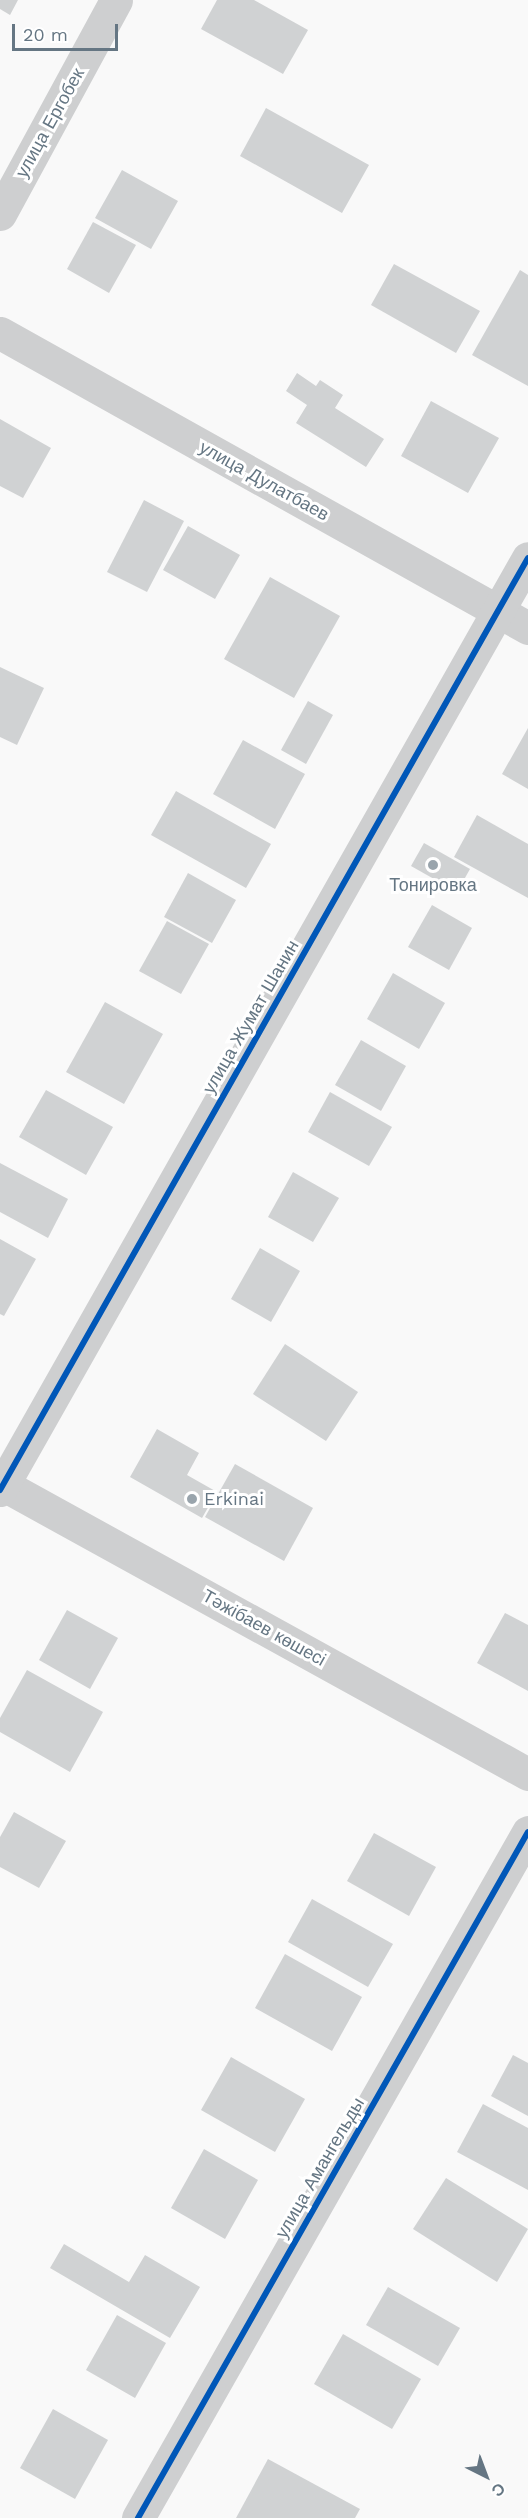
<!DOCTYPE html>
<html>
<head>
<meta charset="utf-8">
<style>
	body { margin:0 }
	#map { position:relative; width:528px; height:2518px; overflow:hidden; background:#f9f9f9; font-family:"Work Sans",sans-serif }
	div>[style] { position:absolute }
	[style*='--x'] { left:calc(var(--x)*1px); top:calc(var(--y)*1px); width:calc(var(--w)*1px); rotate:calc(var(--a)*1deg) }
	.building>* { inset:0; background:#d0d2d3 }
	.minor>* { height:33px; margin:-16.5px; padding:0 16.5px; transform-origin:16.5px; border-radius:16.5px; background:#cecfd0 }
	.cycleway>* { height:6px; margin:-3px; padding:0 3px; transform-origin:3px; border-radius:3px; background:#0057b8 }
	.dots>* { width:16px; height:16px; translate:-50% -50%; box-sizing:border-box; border:3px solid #fff; border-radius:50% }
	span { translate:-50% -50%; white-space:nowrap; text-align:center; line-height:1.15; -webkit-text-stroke:6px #fff; paint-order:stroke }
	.street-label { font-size:18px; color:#657683 }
	.poi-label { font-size:18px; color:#657683 }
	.left { translate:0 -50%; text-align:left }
	.north { position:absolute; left:456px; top:2446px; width:60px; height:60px; -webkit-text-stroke:4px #fff; paint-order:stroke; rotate:138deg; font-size:16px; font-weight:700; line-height:24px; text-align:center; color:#657683 }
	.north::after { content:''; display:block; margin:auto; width:21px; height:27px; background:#657683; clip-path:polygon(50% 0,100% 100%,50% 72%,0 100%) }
	.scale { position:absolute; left:12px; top:24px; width:106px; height:27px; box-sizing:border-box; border:3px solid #657683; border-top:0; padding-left:8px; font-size:18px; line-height:21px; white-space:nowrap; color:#657683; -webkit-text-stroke:4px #fff; paint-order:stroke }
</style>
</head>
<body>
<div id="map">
	<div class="building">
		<div style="clip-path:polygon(0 0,18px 0,10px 15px,0 9px)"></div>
		<div style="clip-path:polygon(217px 0,254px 0,308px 30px,283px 74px,201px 29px)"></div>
		<div style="clip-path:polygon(266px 108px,369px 165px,342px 213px,240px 156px)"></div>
		<div style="clip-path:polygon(122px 170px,178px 201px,151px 249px,95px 218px)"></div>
		<div style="clip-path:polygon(93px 222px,136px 245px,109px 293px,67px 269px)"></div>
		<div style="clip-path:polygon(394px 264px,480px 311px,456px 353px,371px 305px)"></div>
		<div style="clip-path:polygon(520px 270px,528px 275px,528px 386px,472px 355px)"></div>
		<div style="clip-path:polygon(297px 373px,316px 386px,320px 380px,343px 395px,335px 408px,384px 439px,366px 467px,296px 423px,307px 405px,286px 391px)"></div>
		<div style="clip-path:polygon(431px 401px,499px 438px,468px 493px,401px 456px)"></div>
		<div style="clip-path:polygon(0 419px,51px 448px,23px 498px,0 486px)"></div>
		<div style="clip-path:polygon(144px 500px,184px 521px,147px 592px,107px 572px)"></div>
		<div style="clip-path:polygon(188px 526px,240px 555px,215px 599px,163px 570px)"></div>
		<div style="clip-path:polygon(270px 577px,340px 616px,294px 698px,224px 659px)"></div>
		<div style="clip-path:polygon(0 667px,44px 688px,17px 745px,0 737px)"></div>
		<div style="clip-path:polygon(308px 701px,333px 715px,306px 764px,281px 750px)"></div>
		<div style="clip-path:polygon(528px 728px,528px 789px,502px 774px)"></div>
		<div style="clip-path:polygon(243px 740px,305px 774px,275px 829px,213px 794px)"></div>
		<div style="clip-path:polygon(176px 791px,271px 844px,246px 888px,151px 835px)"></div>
		<div style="clip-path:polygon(477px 815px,528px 844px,528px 898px,454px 857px)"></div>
		<div style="clip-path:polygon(424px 843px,470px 869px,457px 892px,411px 866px)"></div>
		<div style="clip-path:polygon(188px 873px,236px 900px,212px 943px,164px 917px)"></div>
		<div style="clip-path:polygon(432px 905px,472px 928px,449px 970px,408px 947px)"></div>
		<div style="clip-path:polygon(167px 921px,209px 944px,181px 994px,139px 971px)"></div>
		<div style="clip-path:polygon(393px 973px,445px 1003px,419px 1049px,367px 1019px)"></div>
		<div style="clip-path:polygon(105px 1002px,163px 1034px,124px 1104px,66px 1072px)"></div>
		<div style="clip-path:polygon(361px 1040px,406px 1066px,381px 1111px,335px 1085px)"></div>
		<div style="clip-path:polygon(46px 1090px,113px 1127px,86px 1175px,19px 1137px)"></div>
		<div style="clip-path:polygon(330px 1092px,392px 1127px,369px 1166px,308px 1132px)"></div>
		<div style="clip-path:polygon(0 1163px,68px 1199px,48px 1238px,0 1212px)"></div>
		<div style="clip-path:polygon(293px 1172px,339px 1198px,313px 1242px,268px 1217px)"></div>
		<div style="clip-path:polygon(0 1239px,36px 1259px,4px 1316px,0 1314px)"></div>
		<div style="clip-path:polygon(260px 1248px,300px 1271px,271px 1322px,231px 1299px)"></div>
		<div style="clip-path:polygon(285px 1344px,358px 1392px,326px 1441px,253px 1394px)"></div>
		<div style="clip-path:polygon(157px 1429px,199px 1453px,187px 1475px,217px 1492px,202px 1518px,130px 1477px)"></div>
		<div style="clip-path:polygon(235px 1464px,313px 1508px,284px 1561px,205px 1517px)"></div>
		<div style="clip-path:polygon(67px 1610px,118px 1638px,90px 1689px,39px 1660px)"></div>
		<div style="clip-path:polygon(505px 1613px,528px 1625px,528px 1691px,477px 1663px)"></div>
		<div style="clip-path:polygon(27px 1670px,103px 1712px,70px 1772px,0 1732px,0 1718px)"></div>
		<div style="clip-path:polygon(14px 1812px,66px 1841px,39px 1888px,0 1867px,0 1837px)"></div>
		<div style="clip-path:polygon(374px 1833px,436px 1867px,409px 1916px,347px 1881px)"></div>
		<div style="clip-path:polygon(312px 1899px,393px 1944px,368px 1987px,288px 1942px)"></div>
		<div style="clip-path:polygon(285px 1954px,362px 1997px,332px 2051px,255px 2008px)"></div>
		<div style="clip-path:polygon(513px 2055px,528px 2063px,528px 2116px,491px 2096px)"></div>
		<div style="clip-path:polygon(231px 2057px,305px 2099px,275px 2152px,201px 2110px)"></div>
		<div style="clip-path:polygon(483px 2104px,528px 2128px,528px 2190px,457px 2152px)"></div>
		<div style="clip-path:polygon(204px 2149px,258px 2180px,225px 2239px,171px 2208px)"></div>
		<div style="clip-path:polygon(446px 2178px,528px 2229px,497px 2282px,413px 2229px)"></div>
		<div style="clip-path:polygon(64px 2244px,129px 2282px,145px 2255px,200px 2287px,170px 2338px,50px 2268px)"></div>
		<div style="clip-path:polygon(388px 2287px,460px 2328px,438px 2366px,366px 2325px)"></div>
		<div style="clip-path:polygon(117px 2315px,166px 2343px,135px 2398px,86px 2370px)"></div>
		<div style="clip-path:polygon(343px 2334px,421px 2379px,392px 2429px,314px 2384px)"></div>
		<div style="clip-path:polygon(53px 2409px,108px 2440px,75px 2499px,20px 2468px)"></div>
		<div style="clip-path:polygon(268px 2459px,360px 2509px,355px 2518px,236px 2518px)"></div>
	</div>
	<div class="minor">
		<div style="--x:0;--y:214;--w:243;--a:-61.5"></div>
		<div style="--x:0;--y:333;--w:605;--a:29.19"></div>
		<div style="--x:0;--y:1483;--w:603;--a:28.86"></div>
		<div style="--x:0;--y:1490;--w:1071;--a:-60.47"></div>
		<div style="--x:138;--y:2518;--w:789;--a:-60.38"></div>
	</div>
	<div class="cycleway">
		<div style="--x:0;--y:1490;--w:1071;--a:-60.47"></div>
		<div style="--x:138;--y:2518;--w:789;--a:-60.38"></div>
	</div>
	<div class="dots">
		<div style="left:433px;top:865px;background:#99a4ac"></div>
		<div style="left:192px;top:1499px;background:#99a4ac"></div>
	</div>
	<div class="street-label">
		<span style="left:50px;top:123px;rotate:-61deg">улица Ергобек</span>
		<span style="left:264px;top:481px;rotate:29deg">улица Дулатбаев</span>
		<span style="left:251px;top:1017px;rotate:-60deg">улица Жумат Шанин</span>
		<span style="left:264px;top:1628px;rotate:29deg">Тәжібаев көшесі</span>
		<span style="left:320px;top:2168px;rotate:-60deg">улица Амангельды</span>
	</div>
	<div class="poi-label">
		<span style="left:433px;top:885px">Тонировка</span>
		<span class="left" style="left:204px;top:1499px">Erkinai</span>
	</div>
	<div class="north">С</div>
	<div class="scale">20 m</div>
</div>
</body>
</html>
